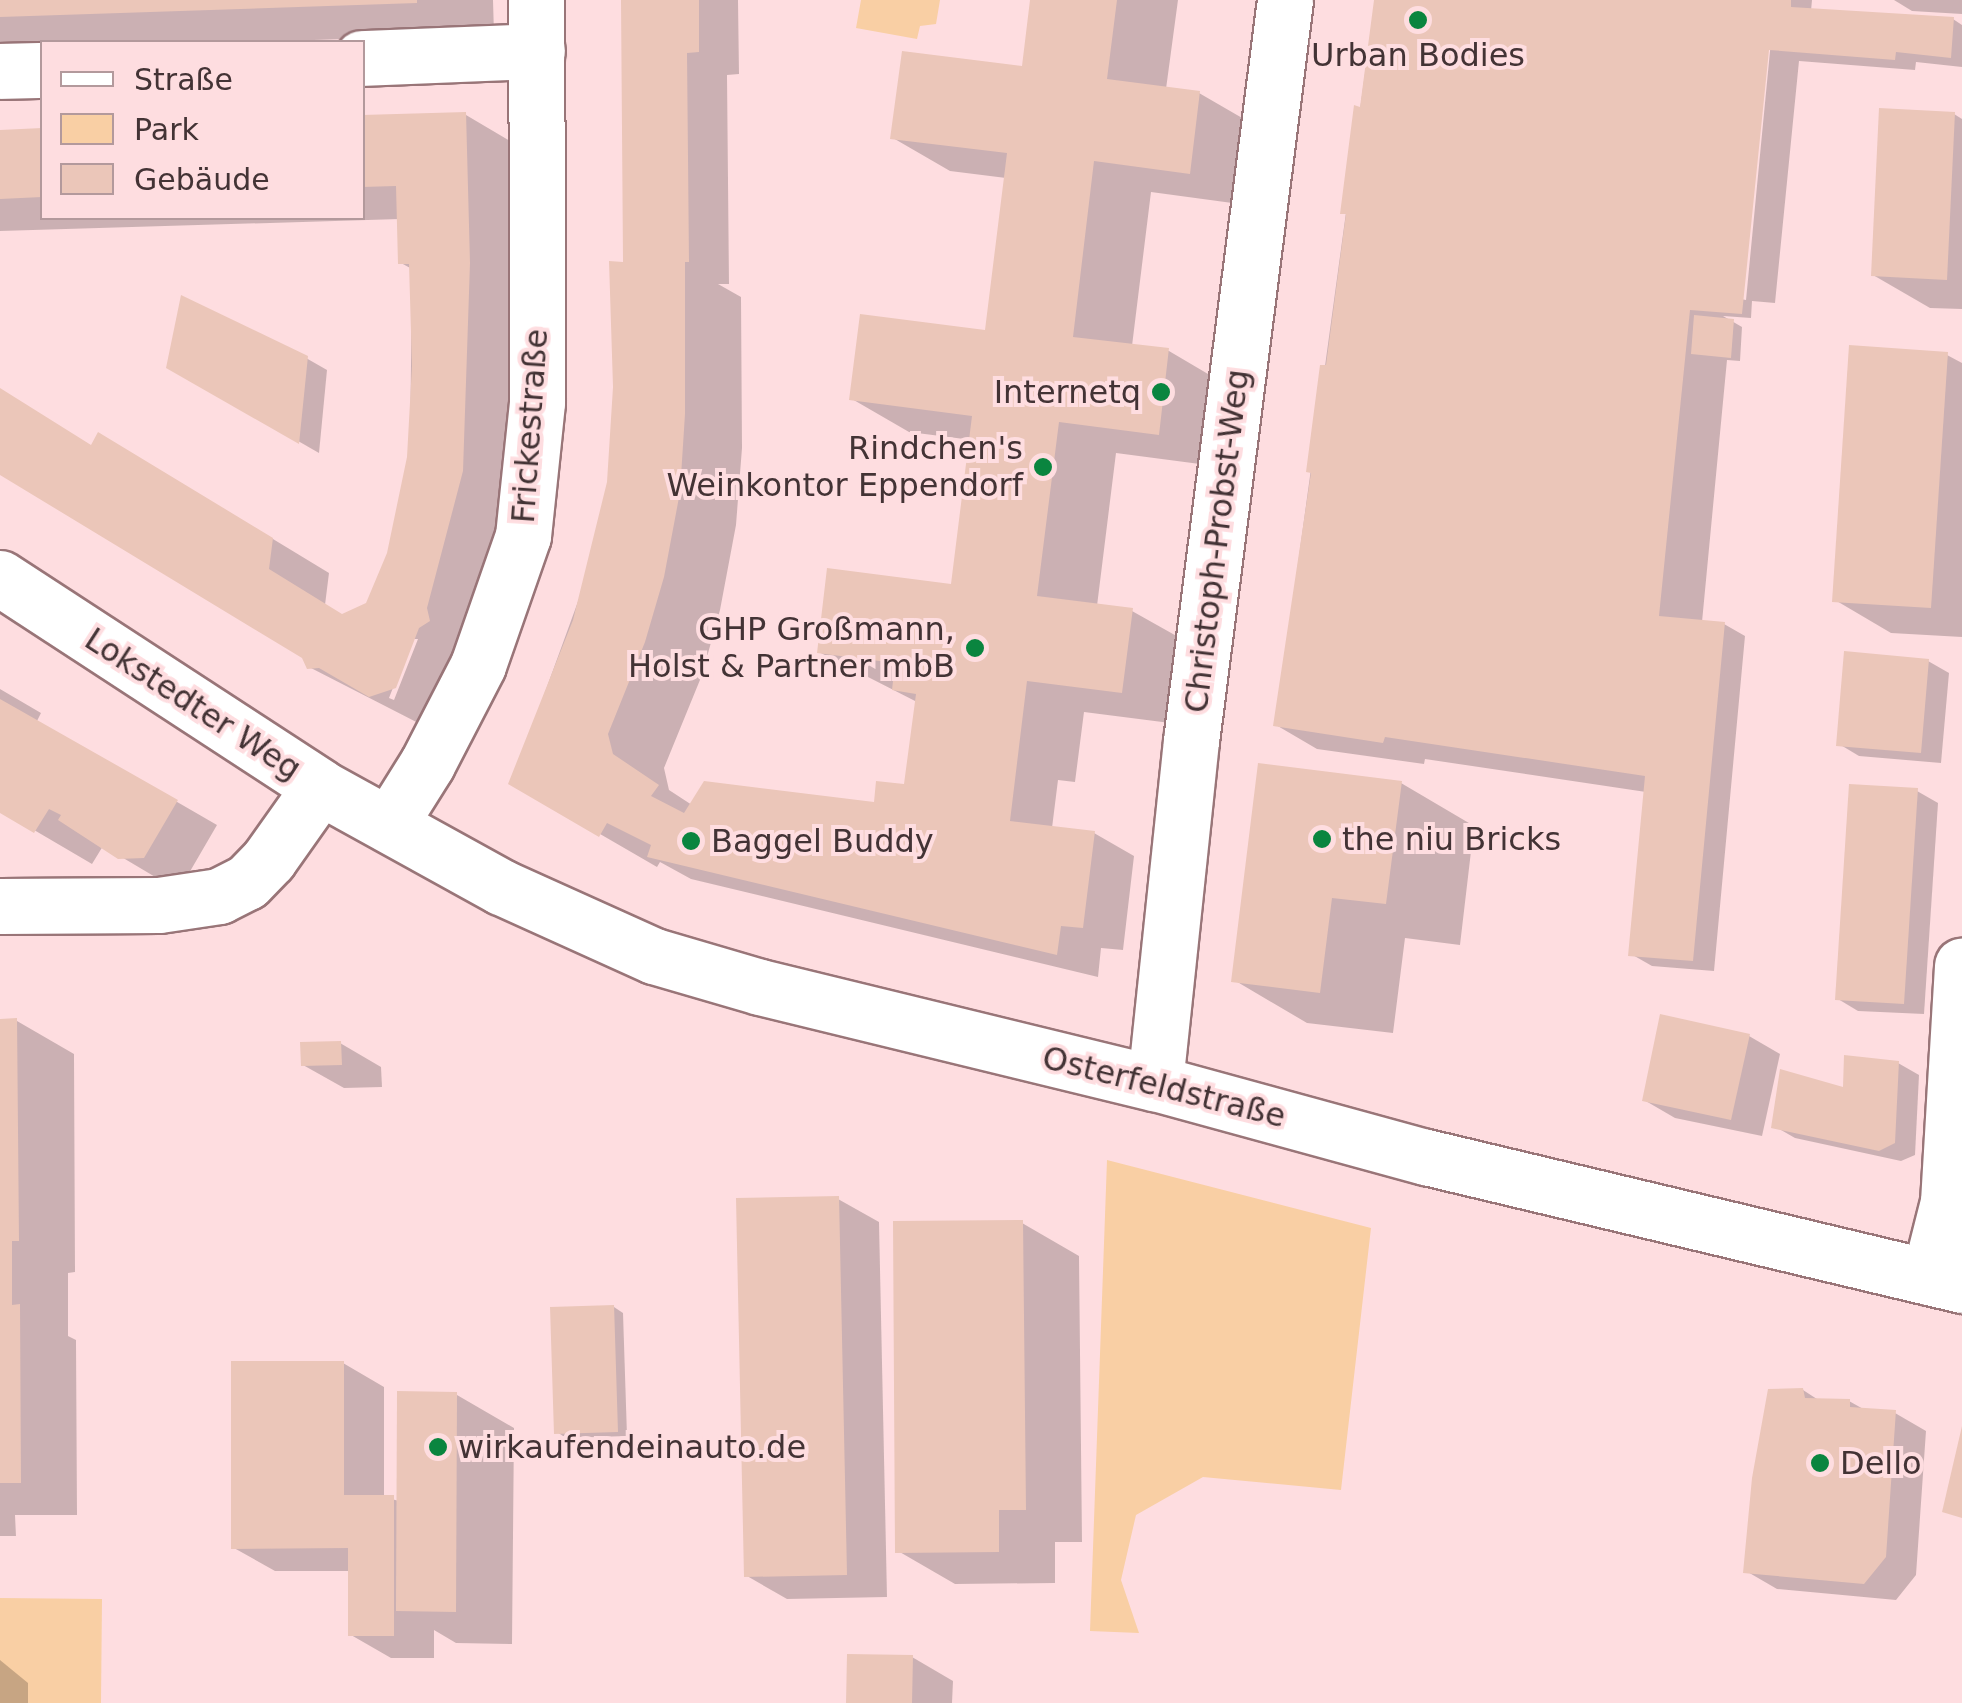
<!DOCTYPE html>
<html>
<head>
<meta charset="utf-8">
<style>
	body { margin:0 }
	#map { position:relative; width:1962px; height:1703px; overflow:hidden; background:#fedde0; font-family:"DejaVu Sans",sans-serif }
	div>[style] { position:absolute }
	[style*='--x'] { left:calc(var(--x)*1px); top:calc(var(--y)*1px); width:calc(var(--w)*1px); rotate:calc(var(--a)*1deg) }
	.green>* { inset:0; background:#f9cfa4 }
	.shadow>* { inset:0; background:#0003 }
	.building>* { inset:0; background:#ebc6b9 }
	.roads { filter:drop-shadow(2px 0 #997578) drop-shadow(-2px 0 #997578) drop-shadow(0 2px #997578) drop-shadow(0 -2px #997578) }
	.minor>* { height:55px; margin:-27.5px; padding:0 27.5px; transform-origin:27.5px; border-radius:27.5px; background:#fff }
	.major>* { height:55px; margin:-27.5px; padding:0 27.5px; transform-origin:27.5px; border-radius:27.5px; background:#fff }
	.dots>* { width:28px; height:28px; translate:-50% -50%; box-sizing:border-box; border:5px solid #fedde0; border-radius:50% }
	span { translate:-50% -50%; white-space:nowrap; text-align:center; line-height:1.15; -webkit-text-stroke:8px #fedde0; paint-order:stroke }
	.poi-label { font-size:32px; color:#433335 }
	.right { translate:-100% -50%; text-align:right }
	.left { translate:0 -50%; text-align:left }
	.street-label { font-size:32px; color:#433335 }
	.legend { position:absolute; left:40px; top:40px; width:325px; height:180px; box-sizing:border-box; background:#fedde0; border:2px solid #b3999c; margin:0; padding:12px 18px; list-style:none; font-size:30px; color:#433335 }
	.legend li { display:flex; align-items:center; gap:20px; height:50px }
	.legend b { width:50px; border:2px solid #b3999c }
</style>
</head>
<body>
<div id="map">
	<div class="green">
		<div style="clip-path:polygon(861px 0,940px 0,936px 24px,920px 26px,917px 39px,856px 28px)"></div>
		<div style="clip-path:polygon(1107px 1160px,1371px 1228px,1341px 1490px,1203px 1477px,1136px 1515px,1121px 1580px,1139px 1633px,1090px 1631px)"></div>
		<div style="clip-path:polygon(0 1598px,102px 1599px,101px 1703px,0 1703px)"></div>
	</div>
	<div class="shadow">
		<div style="clip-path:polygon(0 0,493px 0,494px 34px,252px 42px,42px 42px,42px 50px,0 51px)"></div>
		<div style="clip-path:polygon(624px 0,738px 0,739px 74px,727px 75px,729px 284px,718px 284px,741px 297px,742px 448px,736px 525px,720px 610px,702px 675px,664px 768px,669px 790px,692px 805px,876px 805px,906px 787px,917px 702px,819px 652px,954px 586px,972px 440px,909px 432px,852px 399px,987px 332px,1006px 178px,950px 171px,893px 138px,1024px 69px,1033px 0,1178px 0,1166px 89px,1199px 93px,1256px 126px,1247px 205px,1151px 192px,1132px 346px,1169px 351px,1225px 384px,1215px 466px,1116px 453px,1097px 606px,1132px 611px,1189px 643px,1178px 724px,1084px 712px,1075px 782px,1058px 780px,1052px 828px,1094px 833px,1134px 856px,1123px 950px,1101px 948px,1098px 977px,691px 879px,660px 862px,657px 867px,512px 783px,592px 563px,609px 483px,626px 264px)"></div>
		<div style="clip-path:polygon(evenodd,1375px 0,1812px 0,1811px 11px,1953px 19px,1962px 25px,1962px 67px,1916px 62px,1915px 70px,1799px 61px,1775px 303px,1752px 301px,1751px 318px,1723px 316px,1742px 327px,1740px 361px,1727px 360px,1702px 622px,1724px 624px,1745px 636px,1714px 971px,1652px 966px,1631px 954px,1646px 792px,1425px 759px,1424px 764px,1317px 749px,1276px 725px,1375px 0,1768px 20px,1773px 20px,1746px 300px,1741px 299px,1768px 20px)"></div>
		<div style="clip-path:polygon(1894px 0,1962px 0,1962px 14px,1912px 11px)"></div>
		<div style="clip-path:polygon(1954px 114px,1962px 119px,1962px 309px,1930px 308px,1873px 275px)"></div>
		<div style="clip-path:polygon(evenodd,466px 115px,522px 148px,520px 504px,428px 728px,309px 667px,304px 656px,0 472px,0 390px,93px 447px,156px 468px,329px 573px,325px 605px,343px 616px,368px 604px,389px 554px,410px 457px,412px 269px,401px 263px,400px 219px,0 231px,0 131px,42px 130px,42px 218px,362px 218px,362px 119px,466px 115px,412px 639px,418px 639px,394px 700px,389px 698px,412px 639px)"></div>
		<div style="clip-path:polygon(1947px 355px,1962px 363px,1962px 637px,1891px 633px,1835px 600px)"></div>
		<div style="clip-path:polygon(306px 358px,327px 370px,319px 453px,169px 367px)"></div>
		<div style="clip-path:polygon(1928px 661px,1949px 673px,1941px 763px,1859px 756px,1839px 744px)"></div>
		<div style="clip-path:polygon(0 689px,41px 713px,37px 721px,217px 825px,185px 880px,162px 881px,103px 846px,92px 864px,0 810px)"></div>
		<div style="clip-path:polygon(1401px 783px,1474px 826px,1460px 945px,1405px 938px,1393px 1033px,1307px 1023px,1234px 980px)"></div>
		<div style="clip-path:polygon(1917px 791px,1938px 803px,1924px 1014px,1858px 1011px,1838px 999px)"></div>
		<div style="clip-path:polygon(0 1021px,17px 1021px,74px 1054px,75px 1272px,68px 1273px,68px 1336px,76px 1340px,77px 1515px,15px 1515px,16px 1536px,0 1536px)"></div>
		<div style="clip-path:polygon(1749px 1036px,1780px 1054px,1762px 1136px,1675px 1118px,1644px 1100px)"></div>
		<div style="clip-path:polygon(340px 1043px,381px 1067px,382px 1087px,344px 1088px,303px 1065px)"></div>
		<div style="clip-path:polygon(1898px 1063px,1919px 1075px,1915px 1155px,1901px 1161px,1795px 1138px,1774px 1126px)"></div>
		<div style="clip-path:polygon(838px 1199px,879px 1222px,887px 1597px,787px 1599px,747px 1576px)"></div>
		<div style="clip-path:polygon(1022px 1223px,1079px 1256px,1082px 1542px,1055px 1542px,1055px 1583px,955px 1584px,898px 1551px)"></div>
		<div style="clip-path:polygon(614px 1307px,623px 1313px,627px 1436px,566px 1438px,557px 1432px)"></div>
		<div style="clip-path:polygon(343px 1363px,384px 1387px,384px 1497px,399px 1501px,457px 1395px,514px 1428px,512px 1644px,456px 1643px,434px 1630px,434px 1658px,391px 1658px,351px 1635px,350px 1571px,275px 1571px,234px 1548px)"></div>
		<div style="clip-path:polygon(1803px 1390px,1820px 1401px,1849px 1401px,1865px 1410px,1895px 1413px,1926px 1431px,1916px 1575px,1896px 1600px,1777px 1589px,1746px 1571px)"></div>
		<div style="clip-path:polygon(912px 1657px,953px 1681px,952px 1703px,849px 1703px)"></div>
		<div style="clip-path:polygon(0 1660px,28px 1683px,28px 1703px,0 1703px)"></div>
	</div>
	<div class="building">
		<div style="clip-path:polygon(0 0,417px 0,417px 3px,0 17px)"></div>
		<div style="clip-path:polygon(621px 0,699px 0,699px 52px,687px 53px,689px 262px,685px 262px,685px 414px,680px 492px,664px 577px,645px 642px,608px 734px,613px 754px,659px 785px,651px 796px,684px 813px,704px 781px,874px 802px,876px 781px,904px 784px,916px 694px,892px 690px,895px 663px,817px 653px,827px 568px,951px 584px,972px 416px,849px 400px,860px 314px,985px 330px,1007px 153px,890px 139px,902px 51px,1022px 66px,1030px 0,1117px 0,1107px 79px,1200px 91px,1190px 174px,1094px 161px,1073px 337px,1169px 348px,1159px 435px,1059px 422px,1037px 596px,1133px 608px,1122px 693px,1027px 681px,1010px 821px,1095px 831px,1083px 928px,1061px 926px,1057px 955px,647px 857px,651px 845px,607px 823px,599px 837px,508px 784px,573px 620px,607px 482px,613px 387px,609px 261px,623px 262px)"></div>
		<div style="clip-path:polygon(1374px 0,1791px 0,1791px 7px,1954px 17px,1951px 58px,1896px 52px,1895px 60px,1769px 50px,1742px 314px,1690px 310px,1659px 616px,1725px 622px,1693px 961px,1628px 956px,1645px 776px,1385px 737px,1383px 743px,1273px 726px,1311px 473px,1306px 472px,1320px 365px,1326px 365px,1346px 214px,1340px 214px,1354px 105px,1360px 107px)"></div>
		<div style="clip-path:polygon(1879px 108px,1955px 112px,1947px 280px,1871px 276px)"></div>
		<div style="clip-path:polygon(466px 112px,470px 263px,463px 471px,427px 608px,430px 621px,419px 628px,396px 688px,369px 697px,319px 668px,307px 669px,302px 658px,0 475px,0 388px,91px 445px,98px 432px,273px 538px,269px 569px,342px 614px,366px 603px,387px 553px,407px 457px,412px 366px,409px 264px,398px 264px,396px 186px,362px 187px,362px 115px)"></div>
		<div style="clip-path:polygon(42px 128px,42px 197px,0 199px,0 130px)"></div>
		<div style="clip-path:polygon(181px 295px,308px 356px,299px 444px,166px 368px)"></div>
		<div style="clip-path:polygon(1694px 315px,1734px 319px,1731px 358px,1691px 354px)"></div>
		<div style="clip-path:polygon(1849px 345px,1948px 352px,1931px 608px,1832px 602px)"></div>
		<div style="clip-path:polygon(1844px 651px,1929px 659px,1921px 753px,1836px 746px)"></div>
		<div style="clip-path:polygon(0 699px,178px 800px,144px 858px,118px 859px,58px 820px,61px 815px,49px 809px,34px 833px,0 813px)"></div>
		<div style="clip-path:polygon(1258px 763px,1402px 781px,1386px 904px,1332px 898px,1320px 993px,1231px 982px)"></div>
		<div style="clip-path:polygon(1849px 784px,1918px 788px,1904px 1004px,1835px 1000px)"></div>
		<div style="clip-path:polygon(1660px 1014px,1750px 1034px,1731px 1120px,1642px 1101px)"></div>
		<div style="clip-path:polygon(17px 1018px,19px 1241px,12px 1241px,12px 1305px,20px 1304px,21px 1483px,0 1483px,0 1019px)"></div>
		<div style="clip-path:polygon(341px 1041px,342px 1065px,301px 1066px,300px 1042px)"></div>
		<div style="clip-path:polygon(1844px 1055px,1899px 1061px,1895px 1143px,1879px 1151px,1771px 1128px,1780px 1069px,1843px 1087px)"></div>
		<div style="clip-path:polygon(839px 1196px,847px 1575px,744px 1577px,736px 1198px)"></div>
		<div style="clip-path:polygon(1023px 1220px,1026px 1510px,999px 1510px,999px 1552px,895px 1553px,893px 1221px)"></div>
		<div style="clip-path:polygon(614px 1305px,618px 1432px,554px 1434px,550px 1307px)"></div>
		<div style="clip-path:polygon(231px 1361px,344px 1361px,344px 1495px,394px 1495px,394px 1636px,348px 1636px,348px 1548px,231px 1549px)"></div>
		<div style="clip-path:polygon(1803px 1388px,1805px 1398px,1850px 1399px,1850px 1407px,1896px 1410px,1886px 1557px,1864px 1584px,1743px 1573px,1752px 1478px,1768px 1389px)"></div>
		<div style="clip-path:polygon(397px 1391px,457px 1392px,456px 1612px,396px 1611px)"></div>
		<div style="clip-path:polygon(1962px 1426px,1962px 1518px,1942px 1512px)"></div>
		<div style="clip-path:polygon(847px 1654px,913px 1655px,912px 1703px,846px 1703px)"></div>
	</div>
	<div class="roads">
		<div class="minor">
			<div style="--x:362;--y:58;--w:175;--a:-2.3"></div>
			<div style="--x:0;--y:71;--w:42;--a:-1.4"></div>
			<div style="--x:390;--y:823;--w:70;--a:-57.9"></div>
			<div style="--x:427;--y:764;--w:111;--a:-62.7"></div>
			<div style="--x:478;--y:665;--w:137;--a:-70.8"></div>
			<div style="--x:523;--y:536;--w:135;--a:-84"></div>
			<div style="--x:537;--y:402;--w:402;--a:-90.1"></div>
			<div style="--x:0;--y:906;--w:159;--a:-0.4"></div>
			<div style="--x:159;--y:905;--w:61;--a:-8.5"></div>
			<div style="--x:219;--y:896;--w:31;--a:-27"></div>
			<div style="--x:247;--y:882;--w:32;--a:-46"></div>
			<div style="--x:269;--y:859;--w:88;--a:-54.7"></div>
			<div style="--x:1155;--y:1083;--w:344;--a:-84"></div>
			<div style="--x:1191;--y:741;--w:747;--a:-82.77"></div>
			<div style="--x:1929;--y:1277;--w:77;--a:-75.8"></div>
			<div style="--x:1948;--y:1202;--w:237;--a:-86.6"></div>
		</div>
		<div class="major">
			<div style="--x:0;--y:578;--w:382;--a:33.1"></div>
			<div style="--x:320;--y:787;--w:207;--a:28.9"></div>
			<div style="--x:501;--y:887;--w:168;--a:24.3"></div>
			<div style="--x:654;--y:956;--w:110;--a:16.3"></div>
			<div style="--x:760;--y:987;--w:406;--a:13.7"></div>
			<div style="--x:1155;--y:1083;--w:281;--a:15.3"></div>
			<div style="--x:1426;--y:1157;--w:551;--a:13.43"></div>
		</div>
	</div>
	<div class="dots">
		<div style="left:1418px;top:20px;background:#0a853f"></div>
		<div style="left:1161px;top:392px;background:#0a853f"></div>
		<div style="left:1043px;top:467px;background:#0a853f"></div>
		<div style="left:975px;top:648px;background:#0a853f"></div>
		<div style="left:1322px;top:839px;background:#0a853f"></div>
		<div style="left:691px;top:841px;background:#0a853f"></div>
		<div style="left:438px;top:1447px;background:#0a853f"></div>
		<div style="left:1820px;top:1463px;background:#0a853f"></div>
	</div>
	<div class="poi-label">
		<span style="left:1418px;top:55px">Urban Bodies</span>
		<span class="right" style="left:1141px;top:392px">Internetq</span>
		<span class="right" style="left:1023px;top:467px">Rindchen's<br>Weinkontor Eppendorf</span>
		<span class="right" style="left:955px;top:648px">GHP Großmann,<br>Holst &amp; Partner mbB</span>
		<span class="left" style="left:1342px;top:839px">the niu Bricks</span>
		<span class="left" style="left:711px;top:841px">Baggel Buddy</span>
		<span class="left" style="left:458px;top:1447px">wirkaufendeinauto.de</span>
		<span class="left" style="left:1840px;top:1463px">Dello</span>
	</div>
	<div class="street-label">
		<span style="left:530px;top:426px;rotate:-86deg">Frickestraße</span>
		<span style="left:1217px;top:541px;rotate:-83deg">Christoph-Probst-Weg</span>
		<span style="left:193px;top:704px;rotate:33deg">Lokstedter Weg</span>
		<span style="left:1164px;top:1087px;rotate:14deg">Osterfeldstraße</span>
	</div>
	<ul class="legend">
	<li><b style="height:12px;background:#fff"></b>Straße</li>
	<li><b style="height:28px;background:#f9cfa4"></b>Park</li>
	<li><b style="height:28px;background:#ebc6b9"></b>Gebäude</li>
	</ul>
</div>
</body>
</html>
